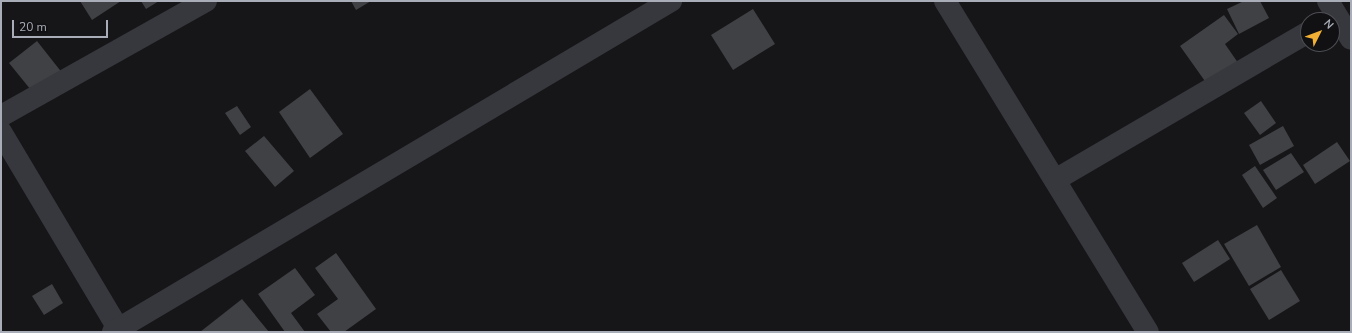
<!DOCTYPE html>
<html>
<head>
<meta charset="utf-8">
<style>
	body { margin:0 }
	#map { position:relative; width:1352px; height:333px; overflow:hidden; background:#161618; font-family:"Nunito Sans",sans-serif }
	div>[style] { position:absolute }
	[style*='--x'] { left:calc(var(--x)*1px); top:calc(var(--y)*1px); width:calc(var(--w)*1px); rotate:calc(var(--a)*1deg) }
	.building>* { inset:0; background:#404145 }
	.minor>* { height:22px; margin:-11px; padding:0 11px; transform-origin:11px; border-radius:11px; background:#37383d }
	span { translate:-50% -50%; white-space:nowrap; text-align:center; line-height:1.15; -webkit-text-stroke:3.5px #111113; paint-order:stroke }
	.frame { position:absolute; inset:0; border:2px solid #a8adb8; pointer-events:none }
	.north { position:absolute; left:1300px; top:12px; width:40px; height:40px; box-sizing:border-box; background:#111113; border:1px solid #4d4f55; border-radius:50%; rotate:48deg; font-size:11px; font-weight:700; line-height:16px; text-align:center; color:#a8adb8 }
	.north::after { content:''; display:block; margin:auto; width:14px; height:18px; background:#f2b134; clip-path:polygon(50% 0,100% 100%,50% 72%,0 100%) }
	.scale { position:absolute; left:12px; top:20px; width:96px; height:18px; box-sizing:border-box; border:2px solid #a8adb8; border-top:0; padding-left:5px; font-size:12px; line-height:14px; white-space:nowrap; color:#a8adb8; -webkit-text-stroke:3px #111113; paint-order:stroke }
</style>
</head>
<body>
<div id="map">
	<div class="building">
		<div style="clip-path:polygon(80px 1px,121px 1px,92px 20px)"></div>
		<div style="clip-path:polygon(141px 1px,159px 1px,146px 9px)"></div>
		<div style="clip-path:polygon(351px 1px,371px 1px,356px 10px)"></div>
		<div style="clip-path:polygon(1244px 1px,1260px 1px,1269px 18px,1239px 34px,1227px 9px)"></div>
		<div style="clip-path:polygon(753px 9px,775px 44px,733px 70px,711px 35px)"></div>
		<div style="clip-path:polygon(1224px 15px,1238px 34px,1225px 44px,1243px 70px,1212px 91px,1180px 46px)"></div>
		<div style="clip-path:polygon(37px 41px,63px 74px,35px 95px,9px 63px)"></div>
		<div style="clip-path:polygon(310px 89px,343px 134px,310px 158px,279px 112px)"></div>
		<div style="clip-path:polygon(1261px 101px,1276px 123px,1260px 135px,1244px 113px)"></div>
		<div style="clip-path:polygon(237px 106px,251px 127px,240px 135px,225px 113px)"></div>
		<div style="clip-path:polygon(1283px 126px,1294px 146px,1260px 165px,1249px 145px)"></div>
		<div style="clip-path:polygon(264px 136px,294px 171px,275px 187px,245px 151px)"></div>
		<div style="clip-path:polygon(1337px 142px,1350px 161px,1315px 184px,1303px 165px)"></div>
		<div style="clip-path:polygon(1291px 153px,1304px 172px,1276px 190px,1263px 170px)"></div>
		<div style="clip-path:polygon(1255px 166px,1277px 198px,1263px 208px,1242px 175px)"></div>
		<div style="clip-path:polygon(1257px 225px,1281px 267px,1249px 286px,1224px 244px)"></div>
		<div style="clip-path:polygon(1218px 240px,1230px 259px,1194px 282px,1182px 263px)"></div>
		<div style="clip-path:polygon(336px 253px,376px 309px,344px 332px,331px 332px,317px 314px,338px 299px,315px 268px)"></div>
		<div style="clip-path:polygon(295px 268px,315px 295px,291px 313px,305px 332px,285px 332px,258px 294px)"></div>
		<div style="clip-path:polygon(1281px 270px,1300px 301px,1269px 320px,1250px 289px)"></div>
		<div style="clip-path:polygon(52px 284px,63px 303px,44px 315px,32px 296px)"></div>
		<div style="clip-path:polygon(242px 299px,269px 332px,200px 332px)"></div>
	</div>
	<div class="minor">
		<div style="--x:945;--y:1;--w:388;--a:58.5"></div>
		<div style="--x:1328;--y:1;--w:44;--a:58.8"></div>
		<div style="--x:1;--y:116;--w:235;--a:-29.3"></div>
		<div style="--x:1;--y:132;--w:233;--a:59.2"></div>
		<div style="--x:1055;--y:180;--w:293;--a:-30.3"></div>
		<div style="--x:113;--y:332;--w:649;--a:-30.68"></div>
	</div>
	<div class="frame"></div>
	<div class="north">N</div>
	<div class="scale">20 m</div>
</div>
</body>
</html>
